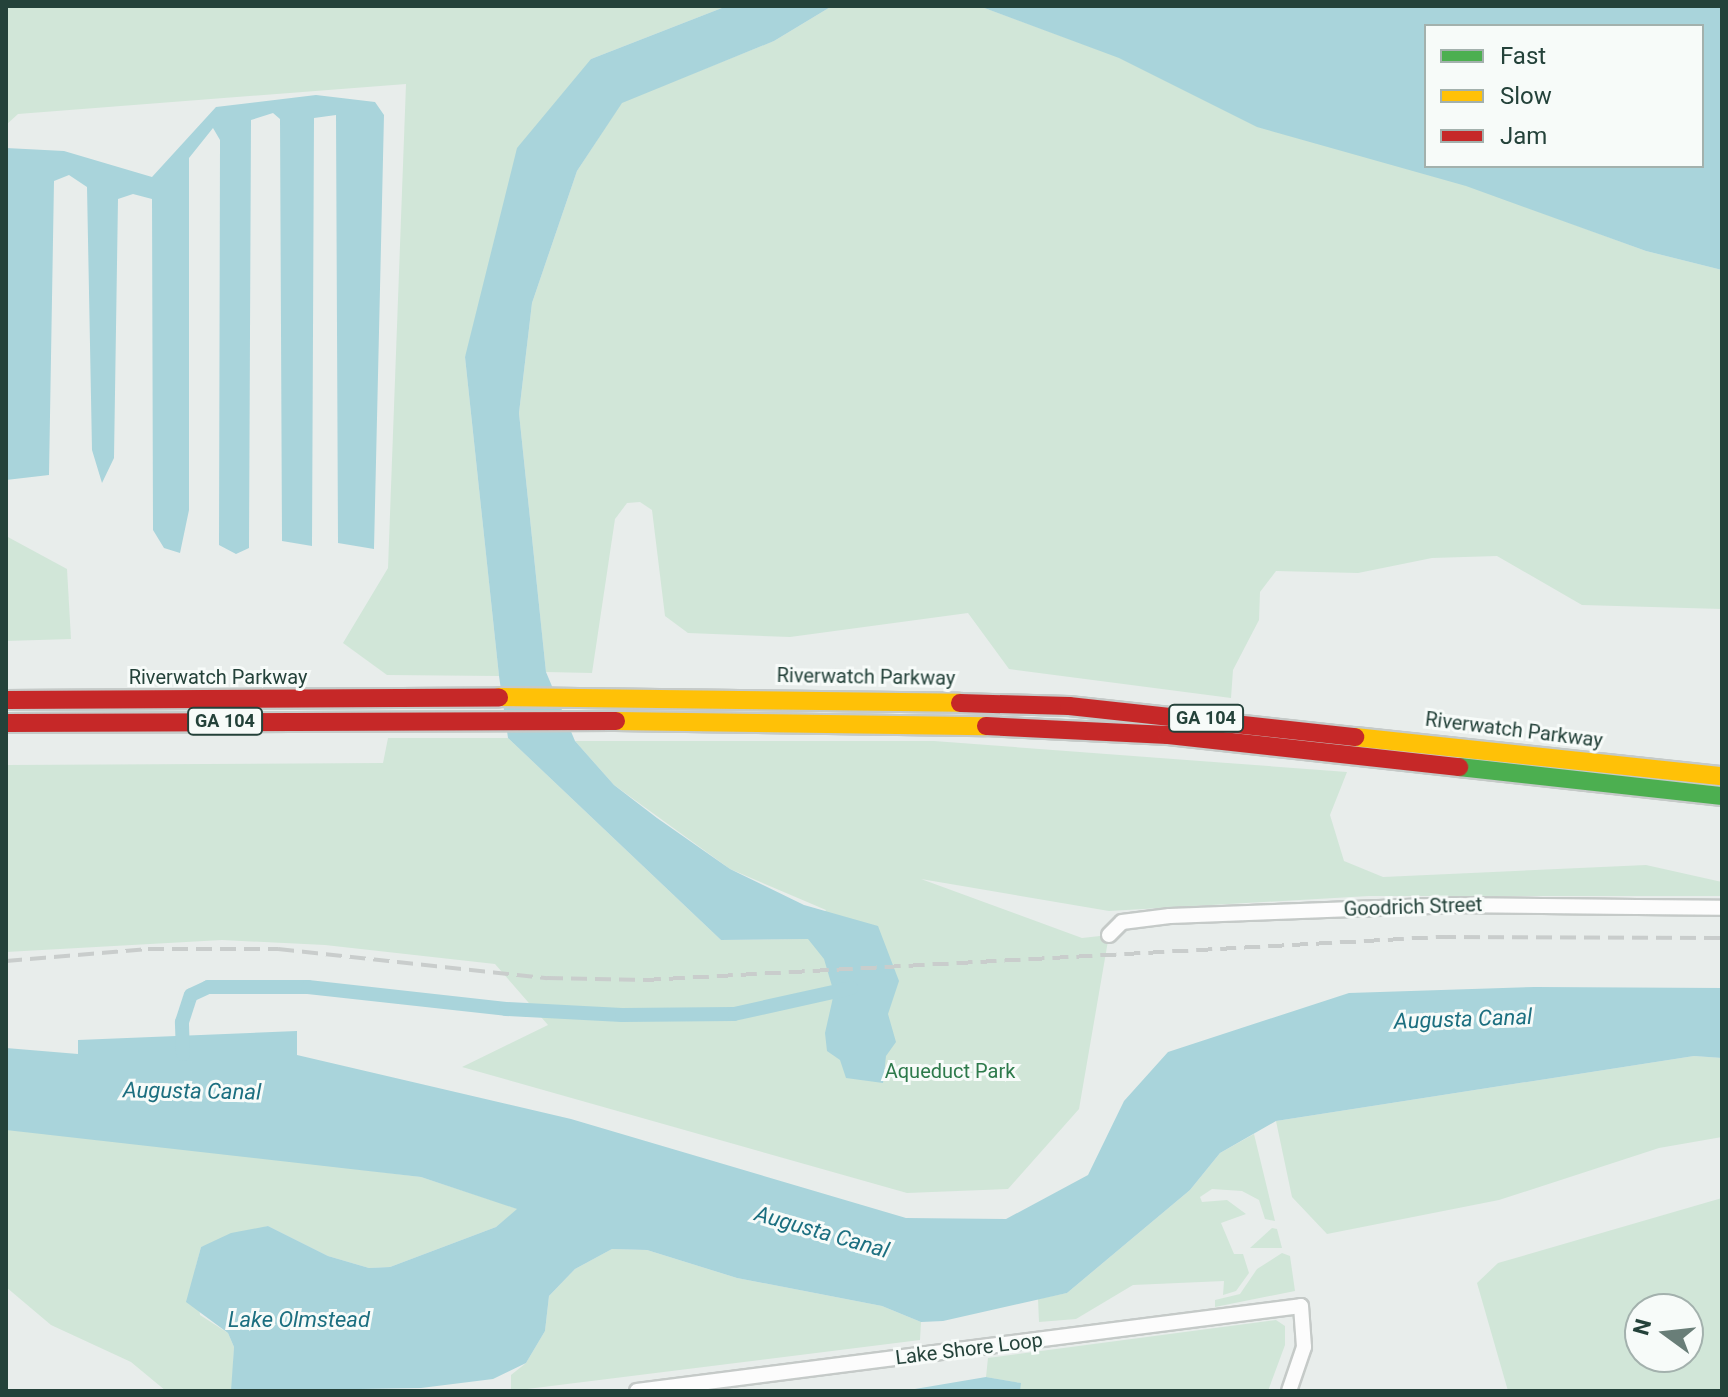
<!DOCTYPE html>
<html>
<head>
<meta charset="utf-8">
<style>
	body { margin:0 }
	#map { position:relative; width:1728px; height:1397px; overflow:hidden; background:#e8edeb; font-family:Roboto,sans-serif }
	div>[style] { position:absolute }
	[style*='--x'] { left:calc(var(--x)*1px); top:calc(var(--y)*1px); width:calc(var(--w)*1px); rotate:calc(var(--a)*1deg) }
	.green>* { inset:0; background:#d1e6d8 }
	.water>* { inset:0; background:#a9d4db }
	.canal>* { height:14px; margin:-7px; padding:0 7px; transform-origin:7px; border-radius:7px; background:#a9d4db }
	.roads { filter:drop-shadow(2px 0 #c5cac8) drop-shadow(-2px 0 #c5cac8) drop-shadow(0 2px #c5cac8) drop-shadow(0 -2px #c5cac8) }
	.street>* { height:14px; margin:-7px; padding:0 7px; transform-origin:7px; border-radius:7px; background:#fcfcfc }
	.fast>* { height:18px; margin:-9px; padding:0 9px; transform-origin:9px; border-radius:9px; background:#4caf50 }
	.slow>* { height:18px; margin:-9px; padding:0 9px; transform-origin:9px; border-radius:9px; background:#ffc107 }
	.jam>* { height:18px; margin:-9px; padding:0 9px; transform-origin:9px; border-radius:9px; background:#c62828 }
	.rail>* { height:4px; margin-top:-2px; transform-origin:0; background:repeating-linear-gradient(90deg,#c9cdcc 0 16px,transparent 0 24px) }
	span { translate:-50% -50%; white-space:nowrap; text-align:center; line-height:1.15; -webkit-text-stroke:6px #f7fbf9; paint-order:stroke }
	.shield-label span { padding:2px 6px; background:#f7fbf9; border:2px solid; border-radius:6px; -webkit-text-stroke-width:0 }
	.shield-label { font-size:18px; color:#24423a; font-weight:700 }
	.street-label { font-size:20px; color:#24423a }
	.park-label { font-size:20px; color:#2d7a4b }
	.water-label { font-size:22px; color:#1c6f80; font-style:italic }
	.frame { position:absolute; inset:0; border:8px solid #24423a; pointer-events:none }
	.legend { position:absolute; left:1424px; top:24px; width:280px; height:144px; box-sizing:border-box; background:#f7fbf9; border:2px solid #a3b1ad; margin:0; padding:10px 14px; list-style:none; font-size:24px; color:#24423a }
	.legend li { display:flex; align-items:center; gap:16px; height:40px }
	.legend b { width:40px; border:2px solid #a3b1ad }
	.north { position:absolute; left:1624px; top:1293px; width:80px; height:80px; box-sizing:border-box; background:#f7fbf9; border:2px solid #a3b1ad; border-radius:50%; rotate:285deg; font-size:22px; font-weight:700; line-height:32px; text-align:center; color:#24423a }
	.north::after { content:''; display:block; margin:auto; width:28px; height:36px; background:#697e78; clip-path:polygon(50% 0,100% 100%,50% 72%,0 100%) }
</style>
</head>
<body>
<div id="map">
	<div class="green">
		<div style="clip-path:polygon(6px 6px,727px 6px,591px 59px,465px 357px,499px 676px,387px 675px,343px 643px,388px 568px,406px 84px,18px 114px,6px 125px)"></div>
		<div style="clip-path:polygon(832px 6px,979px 6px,1646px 251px,1722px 270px,1722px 609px,1582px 605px,1497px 556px,1432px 558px,1358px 573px,1276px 571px,1260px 592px,1259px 620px,1233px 670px,1231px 698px,1009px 669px,968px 613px,790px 637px,688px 633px,665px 616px,652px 510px,640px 502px,627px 503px,615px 519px,592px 673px,546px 672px,519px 413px,532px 303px,577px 171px,622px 102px,774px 41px)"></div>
		<div style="clip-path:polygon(6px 536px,67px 569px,71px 639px,6px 641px)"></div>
		<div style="clip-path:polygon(388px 738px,508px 738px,721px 940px,807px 939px,826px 910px,730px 869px,614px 785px,575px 741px,934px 741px,1347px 772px,1330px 815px,1344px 861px,1383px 877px,1646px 865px,1722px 882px,1722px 896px,1369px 896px,1109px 911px,921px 879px,1082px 938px,1109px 935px,1079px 1109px,1008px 1189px,907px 1193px,462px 1067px,548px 1025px,495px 964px,325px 945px,222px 940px,6px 952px,6px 765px,383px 763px)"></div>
		<div style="clip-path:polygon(1694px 1056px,1722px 1058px,1722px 1137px,1659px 1148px,1499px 1200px,1327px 1234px,1292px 1197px,1276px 1121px)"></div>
		<div style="clip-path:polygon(35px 1129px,421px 1177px,518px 1209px,496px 1227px,390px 1267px,369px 1268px,328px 1256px,268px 1226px,201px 1247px,195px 1270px,200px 1315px,228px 1333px,234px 1347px,232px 1391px,166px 1391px,131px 1362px,51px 1325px,6px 1287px,6px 1130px)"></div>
		<div style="clip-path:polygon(1254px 1134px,1275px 1221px,1265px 1219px,1259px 1200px,1242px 1191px,1212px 1189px,1200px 1197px,1202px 1202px,1227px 1200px,1246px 1214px,1221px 1223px,1234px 1254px,1243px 1254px,1249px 1273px,1236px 1291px,1223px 1295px,1224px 1281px,1133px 1285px,1076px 1319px,1039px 1322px,1038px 1299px,1067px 1293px,1190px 1190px,1220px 1153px)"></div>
		<div style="clip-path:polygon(evenodd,1722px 1198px,1722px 1391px,1508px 1391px,1477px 1283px,1498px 1263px,1722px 1198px,1640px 1309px,1688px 1309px,1688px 1357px,1640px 1357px,1640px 1309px)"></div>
		<div style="clip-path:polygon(1272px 1228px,1277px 1229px,1282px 1248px,1250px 1248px)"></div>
		<div style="clip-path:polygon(612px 1249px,647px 1250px,737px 1278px,882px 1306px,921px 1322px,920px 1340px,511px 1391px,511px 1375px,526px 1363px,545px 1331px,549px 1296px,575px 1269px)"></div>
		<div style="clip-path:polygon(1282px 1253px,1290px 1256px,1295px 1291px,1215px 1307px,1215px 1300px,1240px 1294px,1257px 1269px)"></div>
		<div style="clip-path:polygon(1276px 1320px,1285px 1326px,1285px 1345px,1268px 1391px,1020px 1391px,1020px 1383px,986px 1377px,988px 1358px)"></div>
	</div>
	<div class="water">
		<div style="clip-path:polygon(727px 6px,832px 6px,774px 41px,622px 103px,577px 171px,532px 303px,519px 413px,546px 672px,575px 741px,614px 785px,657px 818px,730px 869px,804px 905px,878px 926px,899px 981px,888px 1014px,896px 1042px,886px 1056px,883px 1083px,846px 1078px,840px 1060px,827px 1051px,825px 1033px,834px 993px,824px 959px,808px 939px,721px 940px,508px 738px,499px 676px,465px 357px,517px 148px,591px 59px)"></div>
		<div style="clip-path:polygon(evenodd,979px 6px,1722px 6px,1722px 270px,1646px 251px,1466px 186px,1257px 127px,1119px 58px,979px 6px,1426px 26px,1702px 26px,1702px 166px,1426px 166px,1426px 26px)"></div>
		<div style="clip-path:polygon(316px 95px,375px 102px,384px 115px,374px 549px,338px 543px,336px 115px,314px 118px,312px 546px,282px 541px,280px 119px,273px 113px,251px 120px,249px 548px,236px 554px,219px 545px,220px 140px,213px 128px,189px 158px,189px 510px,180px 553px,164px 548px,153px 530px,152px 199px,133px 194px,118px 199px,114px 458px,102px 483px,92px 450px,87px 187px,69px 175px,54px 181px,49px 475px,6px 480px,6px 148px,64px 151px,152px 177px,216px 107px)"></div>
		<div style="clip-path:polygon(1535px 987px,1722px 988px,1722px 1058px,1694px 1056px,1276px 1121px,1220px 1153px,1190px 1190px,1067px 1293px,943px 1321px,921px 1322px,882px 1306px,737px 1278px,647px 1250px,612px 1249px,575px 1269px,549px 1296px,545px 1331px,526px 1363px,493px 1379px,421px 1388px,231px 1391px,234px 1347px,228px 1333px,186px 1302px,201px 1247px,231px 1233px,268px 1226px,328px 1256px,369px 1268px,390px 1267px,496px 1227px,517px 1209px,421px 1177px,6px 1130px,6px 1048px,78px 1054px,78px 1040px,297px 1031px,297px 1055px,571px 1119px,906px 1218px,1006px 1219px,1088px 1175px,1124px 1101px,1168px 1052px,1349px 993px)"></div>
		<div style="clip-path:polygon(986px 1377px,1021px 1383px,1020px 1391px,856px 1391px,909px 1390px)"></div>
	</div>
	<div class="canal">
		<div style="--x:183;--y:1054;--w:32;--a:-92"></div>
		<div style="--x:182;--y:1022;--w:28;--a:-72"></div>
		<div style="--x:191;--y:995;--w:19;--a:-25"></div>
		<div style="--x:208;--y:987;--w:100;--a:0"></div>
		<div style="--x:308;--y:987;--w:199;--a:6.3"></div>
		<div style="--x:506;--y:1009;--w:116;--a:3"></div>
		<div style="--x:622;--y:1015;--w:112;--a:-0.5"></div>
		<div style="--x:734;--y:1014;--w:120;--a:-12.5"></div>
	</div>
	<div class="roads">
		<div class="street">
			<div style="--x:1109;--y:935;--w:18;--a:-45"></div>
			<div style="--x:1122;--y:922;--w:48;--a:-7.1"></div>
			<div style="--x:1170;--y:916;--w:281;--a:-2.2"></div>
			<div style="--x:1451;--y:905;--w:271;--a:0.6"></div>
			<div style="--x:637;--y:1391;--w:669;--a:-7.29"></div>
			<div style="--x:1301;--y:1306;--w:41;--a:85.8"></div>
			<div style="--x:1304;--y:1347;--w:46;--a:108.8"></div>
		</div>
		<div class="fast">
			<div style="--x:1459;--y:767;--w:265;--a:6.3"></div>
		</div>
		<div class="slow">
			<div style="--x:499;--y:697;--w:461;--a:0.7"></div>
			<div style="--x:616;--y:721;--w:370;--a:0.8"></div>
			<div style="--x:1355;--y:737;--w:369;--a:6.1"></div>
		</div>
		<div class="jam">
			<div style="--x:6;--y:700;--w:493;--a:-0.3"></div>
			<div style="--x:960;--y:703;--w:109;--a:1.6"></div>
			<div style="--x:1069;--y:706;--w:288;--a:6.2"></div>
			<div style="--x:6;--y:723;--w:610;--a:-0.19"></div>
			<div style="--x:986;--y:726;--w:182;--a:2.8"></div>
			<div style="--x:1168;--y:735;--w:293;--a:6.3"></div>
		</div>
	</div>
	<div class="rail">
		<div style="--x:6;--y:961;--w:143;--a:-4.8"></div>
		<div style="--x:148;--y:949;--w:130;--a:0"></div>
		<div style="--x:278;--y:949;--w:271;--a:6.2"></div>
		<div style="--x:547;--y:978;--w:98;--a:1.2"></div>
		<div style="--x:645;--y:980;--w:796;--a:-3.1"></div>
		<div style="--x:1440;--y:937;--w:282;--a:0.2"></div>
	</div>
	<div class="shield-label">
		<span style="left:1206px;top:718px">GA 104</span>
		<span style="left:225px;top:721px">GA 104</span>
	</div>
	<div class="street-label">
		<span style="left:218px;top:677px">Riverwatch Parkway</span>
		<span style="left:866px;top:677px;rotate:1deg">Riverwatch Parkway</span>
		<span style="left:1514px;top:730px;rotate:7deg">Riverwatch Parkway</span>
		<span style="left:1413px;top:907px;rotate:-2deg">Goodrich Street</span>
		<span style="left:969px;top:1349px;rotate:-7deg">Lake Shore Loop</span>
	</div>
	<div class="park-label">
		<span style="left:950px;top:1071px">Aqueduct Park</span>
	</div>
	<div class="water-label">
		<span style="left:1463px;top:1019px;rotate:-2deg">Augusta Canal</span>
		<span style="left:192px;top:1091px;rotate:1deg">Augusta Canal</span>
		<span style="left:822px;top:1232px;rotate:16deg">Augusta Canal</span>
		<span style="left:299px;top:1320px">Lake Olmstead</span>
	</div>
	<div class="frame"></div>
	<ul class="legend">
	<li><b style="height:10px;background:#4caf50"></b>Fast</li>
	<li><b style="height:10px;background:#ffc107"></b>Slow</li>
	<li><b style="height:10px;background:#c62828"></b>Jam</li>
	</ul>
	<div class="north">N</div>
</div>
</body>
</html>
